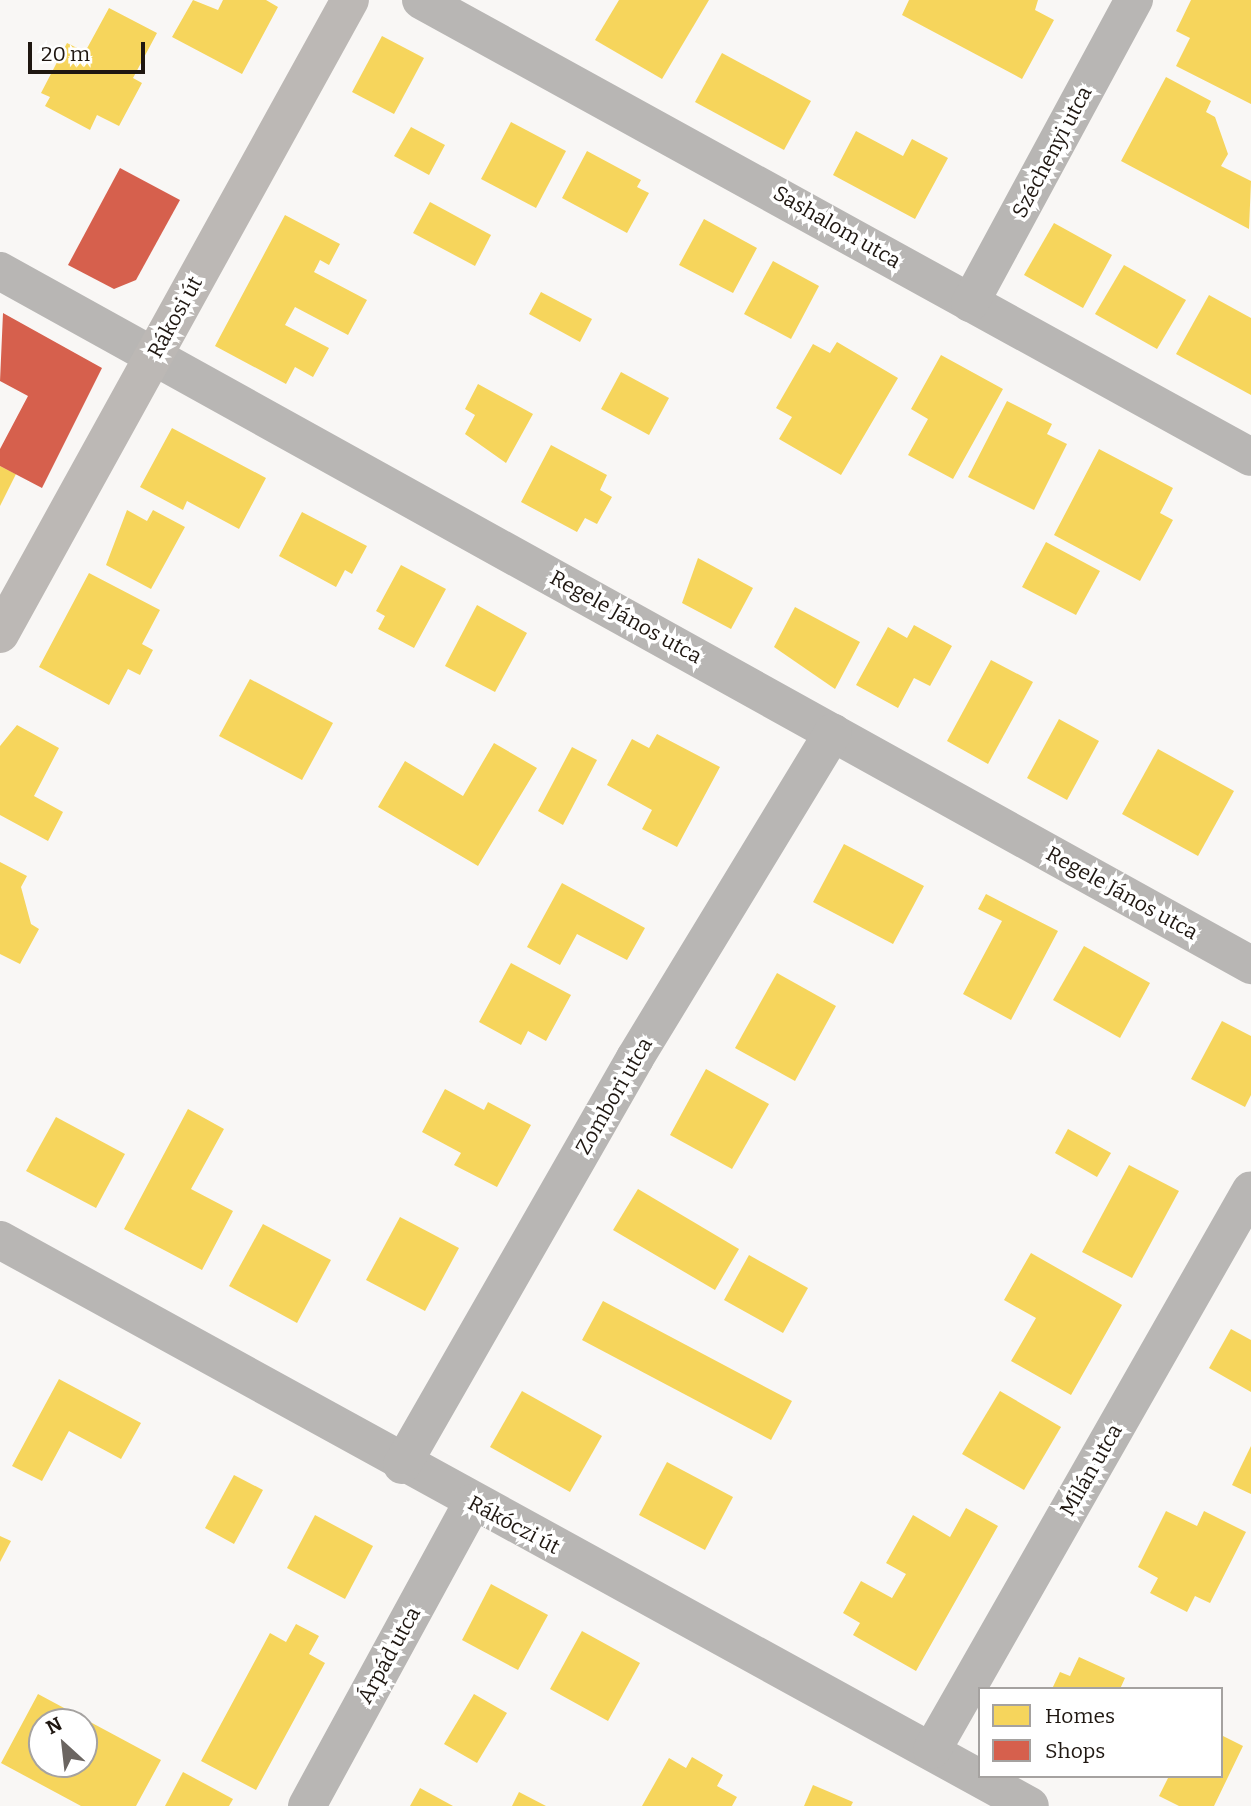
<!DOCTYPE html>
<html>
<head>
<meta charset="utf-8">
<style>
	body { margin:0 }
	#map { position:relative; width:1251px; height:1806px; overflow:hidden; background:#f9f7f5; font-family:Bitter,serif }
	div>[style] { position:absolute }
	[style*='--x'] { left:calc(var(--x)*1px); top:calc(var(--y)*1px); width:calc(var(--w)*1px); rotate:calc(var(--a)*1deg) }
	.homes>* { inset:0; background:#f6d55c }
	.shops>* { inset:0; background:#d6604d }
	.minor>* { height:38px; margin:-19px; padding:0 19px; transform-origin:19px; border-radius:19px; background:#b8b6b4 }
	.major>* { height:38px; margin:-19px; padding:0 19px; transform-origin:19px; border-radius:19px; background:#bcb8b5 }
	span { translate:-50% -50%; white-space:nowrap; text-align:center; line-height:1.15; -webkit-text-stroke:7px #fff; paint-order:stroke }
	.street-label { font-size:21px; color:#1f1711 }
	.legend { position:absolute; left:978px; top:1687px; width:245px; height:91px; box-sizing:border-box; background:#fff; border:2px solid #a5a2a0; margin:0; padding:9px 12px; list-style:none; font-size:21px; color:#1f1711 }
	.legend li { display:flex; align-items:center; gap:14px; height:35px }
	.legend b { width:35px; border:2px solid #a5a2a0 }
	.north { position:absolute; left:28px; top:1708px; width:70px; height:70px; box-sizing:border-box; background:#fff; border:2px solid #a5a2a0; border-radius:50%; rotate:333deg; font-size:19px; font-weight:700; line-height:28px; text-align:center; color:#1f1711 }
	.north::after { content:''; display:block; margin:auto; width:24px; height:32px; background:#6b6561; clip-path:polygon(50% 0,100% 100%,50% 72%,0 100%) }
	.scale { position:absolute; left:28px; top:42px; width:117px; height:32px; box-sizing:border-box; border:4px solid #1f1711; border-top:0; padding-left:9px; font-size:21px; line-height:24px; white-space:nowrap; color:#1f1711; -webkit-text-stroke:5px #fff; paint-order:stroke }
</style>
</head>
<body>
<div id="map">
	<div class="homes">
		<div style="clip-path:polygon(193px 0,218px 10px,223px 0,266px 0,278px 7px,242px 74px,172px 37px)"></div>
		<div style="clip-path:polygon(619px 0,709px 0,662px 79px,595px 40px)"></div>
		<div style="clip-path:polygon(909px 0,1038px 0,1035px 10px,1054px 20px,1022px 79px,902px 15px)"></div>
		<div style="clip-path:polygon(1191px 0,1251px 0,1251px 104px,1176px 66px,1190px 38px,1176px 31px)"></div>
		<div style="clip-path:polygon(109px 8px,157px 33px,133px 78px,142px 83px,119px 126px,97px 115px,90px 130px,45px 106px,50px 97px,41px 93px,67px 43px,85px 52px)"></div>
		<div style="clip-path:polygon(382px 36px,424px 58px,394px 114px,352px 92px)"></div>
		<div style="clip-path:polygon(722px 53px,811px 101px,784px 150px,695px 102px)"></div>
		<div style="clip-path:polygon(1166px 77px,1211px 101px,1206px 112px,1215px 117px,1228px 154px,1221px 166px,1251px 181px,1249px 229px,1121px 161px)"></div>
		<div style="clip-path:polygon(511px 122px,566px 151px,536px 208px,481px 179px)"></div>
		<div style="clip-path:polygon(411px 127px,445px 145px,429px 175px,394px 156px)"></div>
		<div style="clip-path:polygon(856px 131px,903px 156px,912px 139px,948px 158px,915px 219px,833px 175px)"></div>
		<div style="clip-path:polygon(587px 151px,641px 180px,637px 187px,649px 193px,627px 233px,562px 198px)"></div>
		<div style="clip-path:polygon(430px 202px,491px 235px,475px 266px,413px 233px)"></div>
		<div style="clip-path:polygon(285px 215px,340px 244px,329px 265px,320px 260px,314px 272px,367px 300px,348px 335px,295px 307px,285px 325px,329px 348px,313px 377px,295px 367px,286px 384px,215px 346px)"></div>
		<div style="clip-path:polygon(704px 219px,757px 248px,733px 293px,679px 265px)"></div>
		<div style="clip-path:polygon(1054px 223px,1112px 255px,1083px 308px,1024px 275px)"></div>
		<div style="clip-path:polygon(773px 261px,819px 286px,791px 339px,744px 314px)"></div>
		<div style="clip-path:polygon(1124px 265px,1186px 300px,1157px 349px,1095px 314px)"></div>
		<div style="clip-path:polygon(541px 292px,592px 319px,580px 342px,529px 314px)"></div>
		<div style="clip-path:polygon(1209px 295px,1251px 318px,1251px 395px,1176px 354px)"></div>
		<div style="clip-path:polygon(837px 342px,898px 378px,841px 475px,779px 439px,792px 417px,776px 408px,813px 344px,830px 353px)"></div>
		<div style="clip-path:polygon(941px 355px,1003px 389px,953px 479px,908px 455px,928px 419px,911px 409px)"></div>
		<div style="clip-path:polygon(621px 372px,669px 398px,649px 435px,601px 409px)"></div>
		<div style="clip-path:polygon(478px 384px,533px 414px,506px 463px,465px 434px,475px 415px,465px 409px)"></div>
		<div style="clip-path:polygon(1007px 401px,1052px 424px,1047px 434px,1067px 444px,1034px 510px,968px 477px)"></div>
		<div style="clip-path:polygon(172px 428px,266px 478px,239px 529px,187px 501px,183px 510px,140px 487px)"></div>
		<div style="clip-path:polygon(551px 445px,607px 475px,600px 490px,612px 497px,597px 524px,585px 518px,577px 532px,521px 502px)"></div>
		<div style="clip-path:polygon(1099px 449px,1173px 488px,1160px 513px,1173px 520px,1140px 581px,1054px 535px)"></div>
		<div style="clip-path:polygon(0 466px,16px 474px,0 506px)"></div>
		<div style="clip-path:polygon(127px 510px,147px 521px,153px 510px,185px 527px,151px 589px,106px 565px)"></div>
		<div style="clip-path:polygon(302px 512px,367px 546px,352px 574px,345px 570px,336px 587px,279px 556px)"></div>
		<div style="clip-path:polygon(1046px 542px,1100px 571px,1076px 615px,1022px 587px)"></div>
		<div style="clip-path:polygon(698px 558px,753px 588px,731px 629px,682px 603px)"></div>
		<div style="clip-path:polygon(401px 565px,446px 589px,414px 648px,378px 629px,385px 616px,376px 611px)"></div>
		<div style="clip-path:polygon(89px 573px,160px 610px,142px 644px,153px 650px,140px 675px,128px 669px,109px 705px,39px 667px)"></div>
		<div style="clip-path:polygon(477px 605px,527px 633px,495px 692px,445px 666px)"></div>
		<div style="clip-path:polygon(795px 607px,860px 642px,835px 689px,774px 647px)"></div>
		<div style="clip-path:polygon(914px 625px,952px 646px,930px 686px,914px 678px,898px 708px,856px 685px,888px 627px,907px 638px)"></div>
		<div style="clip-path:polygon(991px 660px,1033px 682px,988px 764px,947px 741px)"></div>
		<div style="clip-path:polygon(250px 679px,333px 723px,302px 780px,219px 736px)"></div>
		<div style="clip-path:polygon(1059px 719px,1099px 741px,1067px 800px,1027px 778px)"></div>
		<div style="clip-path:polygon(17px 725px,59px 748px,34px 796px,63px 812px,48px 841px,0 815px,0 746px)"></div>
		<div style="clip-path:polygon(657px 734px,720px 767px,677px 847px,642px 829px,652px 810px,607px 785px,632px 739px,649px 748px)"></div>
		<div style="clip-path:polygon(494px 743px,537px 768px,478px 866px,378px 807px,405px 761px,463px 796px)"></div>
		<div style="clip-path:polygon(572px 747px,597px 760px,563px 825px,538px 811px)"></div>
		<div style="clip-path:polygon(1158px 749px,1234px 791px,1198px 856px,1122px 814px)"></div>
		<div style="clip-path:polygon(844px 844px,924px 886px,893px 944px,813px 902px)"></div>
		<div style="clip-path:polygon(0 862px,27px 876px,21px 887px,31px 924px,39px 929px,20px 964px,0 954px)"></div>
		<div style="clip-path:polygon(562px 883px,645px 928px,627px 960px,577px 934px,560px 965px,527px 947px)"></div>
		<div style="clip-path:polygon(986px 894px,1058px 931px,1011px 1020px,963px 994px,1002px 921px,978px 909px)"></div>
		<div style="clip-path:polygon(1084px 946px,1150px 983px,1120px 1038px,1053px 1000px)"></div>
		<div style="clip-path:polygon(511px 963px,571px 995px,546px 1041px,528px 1031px,521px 1045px,479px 1022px)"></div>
		<div style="clip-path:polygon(777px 973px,836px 1006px,795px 1081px,735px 1048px)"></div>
		<div style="clip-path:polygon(1222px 1021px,1251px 1036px,1251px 1095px,1245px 1107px,1191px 1079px)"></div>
		<div style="clip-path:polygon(706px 1069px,769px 1104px,732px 1169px,670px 1135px)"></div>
		<div style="clip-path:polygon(445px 1089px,484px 1110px,488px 1102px,531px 1125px,497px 1187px,454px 1165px,461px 1153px,422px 1132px)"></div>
		<div style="clip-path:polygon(188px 1109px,224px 1129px,191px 1189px,233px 1211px,202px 1270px,124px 1229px)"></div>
		<div style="clip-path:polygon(56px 1117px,125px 1154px,96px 1208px,26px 1171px)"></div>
		<div style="clip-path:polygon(1068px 1129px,1111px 1153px,1097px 1177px,1055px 1153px)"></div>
		<div style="clip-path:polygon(1129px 1165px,1179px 1191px,1132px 1278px,1082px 1252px)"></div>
		<div style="clip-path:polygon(638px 1189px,739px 1249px,715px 1290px,613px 1230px)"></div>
		<div style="clip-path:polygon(400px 1217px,459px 1248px,425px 1311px,366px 1280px)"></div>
		<div style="clip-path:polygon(263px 1224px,331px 1260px,297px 1323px,229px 1286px)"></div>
		<div style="clip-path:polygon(1031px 1253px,1122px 1305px,1071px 1395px,1011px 1361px,1036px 1318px,1004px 1300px)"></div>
		<div style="clip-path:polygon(749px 1255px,808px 1288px,783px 1333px,724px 1300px)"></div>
		<div style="clip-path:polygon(603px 1301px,792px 1401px,771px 1440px,582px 1340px)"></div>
		<div style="clip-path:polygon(1231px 1329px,1251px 1340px,1251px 1392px,1209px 1368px)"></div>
		<div style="clip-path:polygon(59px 1379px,141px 1423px,121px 1459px,69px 1431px,42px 1481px,12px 1466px)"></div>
		<div style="clip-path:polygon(522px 1391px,602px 1436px,570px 1492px,490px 1447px)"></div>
		<div style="clip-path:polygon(1000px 1391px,1061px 1427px,1024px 1490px,962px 1454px)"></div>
		<div style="clip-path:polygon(1251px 1446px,1251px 1494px,1232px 1485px)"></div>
		<div style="clip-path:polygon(667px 1462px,733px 1497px,705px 1550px,639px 1515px)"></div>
		<div style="clip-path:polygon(234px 1475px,263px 1490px,234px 1544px,205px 1528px)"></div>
		<div style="clip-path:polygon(966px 1508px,998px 1526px,916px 1671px,853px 1635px,860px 1623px,843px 1613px,861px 1581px,892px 1598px,906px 1574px,886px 1563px,913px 1515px,950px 1537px)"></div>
		<div style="clip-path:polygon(1166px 1511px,1197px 1526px,1204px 1511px,1246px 1532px,1210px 1603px,1195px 1596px,1187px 1612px,1150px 1593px,1158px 1578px,1138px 1567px)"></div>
		<div style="clip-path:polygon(315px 1515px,373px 1546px,345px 1599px,287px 1568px)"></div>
		<div style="clip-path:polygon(0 1536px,11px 1541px,0 1562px)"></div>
		<div style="clip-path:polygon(491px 1584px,548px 1615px,518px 1670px,462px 1640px)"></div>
		<div style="clip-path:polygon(296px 1624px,319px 1636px,309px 1654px,325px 1663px,256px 1790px,201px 1761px,270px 1633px,286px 1642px)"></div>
		<div style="clip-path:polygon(582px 1631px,640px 1663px,608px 1721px,550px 1689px)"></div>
		<div style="clip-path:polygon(1079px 1657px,1125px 1678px,1120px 1689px,1052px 1689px,1060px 1672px,1070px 1676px)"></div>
		<div style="clip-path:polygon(evenodd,38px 1694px,161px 1760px,136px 1806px,81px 1806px,1px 1763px,38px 1694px,42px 1722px,84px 1722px,84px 1764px,42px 1764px,42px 1722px)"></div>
		<div style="clip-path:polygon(474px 1694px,507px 1713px,477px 1763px,444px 1744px)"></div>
		<div style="clip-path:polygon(1221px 1735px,1243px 1746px,1214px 1806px,1179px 1806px,1159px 1796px,1169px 1776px,1221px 1776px)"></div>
		<div style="clip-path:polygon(692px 1757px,723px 1775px,717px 1786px,737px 1797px,732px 1806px,642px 1806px,669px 1758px,686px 1768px)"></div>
		<div style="clip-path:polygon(183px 1772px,233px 1799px,229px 1806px,165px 1806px)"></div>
		<div style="clip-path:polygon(813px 1785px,853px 1802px,851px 1806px,804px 1806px)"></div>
		<div style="clip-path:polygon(420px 1788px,453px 1806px,410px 1806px)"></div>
		<div style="clip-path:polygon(519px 1792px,546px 1806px,512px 1806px)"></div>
	</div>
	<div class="shops">
		<div style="clip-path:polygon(120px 168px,180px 200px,136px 280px,114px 289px,68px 265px)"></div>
		<div style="clip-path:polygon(3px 313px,102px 368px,42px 488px,0 466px,0 449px,28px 396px,0 381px)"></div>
	</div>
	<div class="minor">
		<div style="--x:421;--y:0;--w:947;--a:28.84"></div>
		<div style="--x:0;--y:271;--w:1431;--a:29.02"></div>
		<div style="--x:970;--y:303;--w:345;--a:-61.6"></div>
		<div style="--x:0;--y:1240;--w:1175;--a:28.79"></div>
		<div style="--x:402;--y:1465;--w:469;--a:-60.2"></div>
		<div style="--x:635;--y:1058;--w:381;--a:-58.7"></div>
		<div style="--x:932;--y:1750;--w:644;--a:-60.33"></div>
		<div style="--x:307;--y:1806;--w:345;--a:-61.4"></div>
	</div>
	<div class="major">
		<div style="--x:0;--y:634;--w:724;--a:-61.1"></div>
	</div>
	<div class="street-label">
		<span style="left:1052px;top:152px;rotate:-62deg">Széchenyi utca</span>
		<span style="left:837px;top:227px;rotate:30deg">Sashalom utca</span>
		<span style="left:175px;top:317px;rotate:-61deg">Rákosi út</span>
		<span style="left:626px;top:617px;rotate:29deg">Regele János utca</span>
		<span style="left:1122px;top:893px;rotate:29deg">Regele János utca</span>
		<span style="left:614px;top:1096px;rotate:-60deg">Zombori utca</span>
		<span style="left:1091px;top:1470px;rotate:-60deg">Milán utca</span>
		<span style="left:514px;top:1525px;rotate:28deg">Rákóczi út</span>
		<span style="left:389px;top:1655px;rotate:-61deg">Árpád utca</span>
	</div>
	<ul class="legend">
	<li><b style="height:19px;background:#f6d55c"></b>Homes</li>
	<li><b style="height:19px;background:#d6604d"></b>Shops</li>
	</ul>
	<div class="north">N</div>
	<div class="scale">20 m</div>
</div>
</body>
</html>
